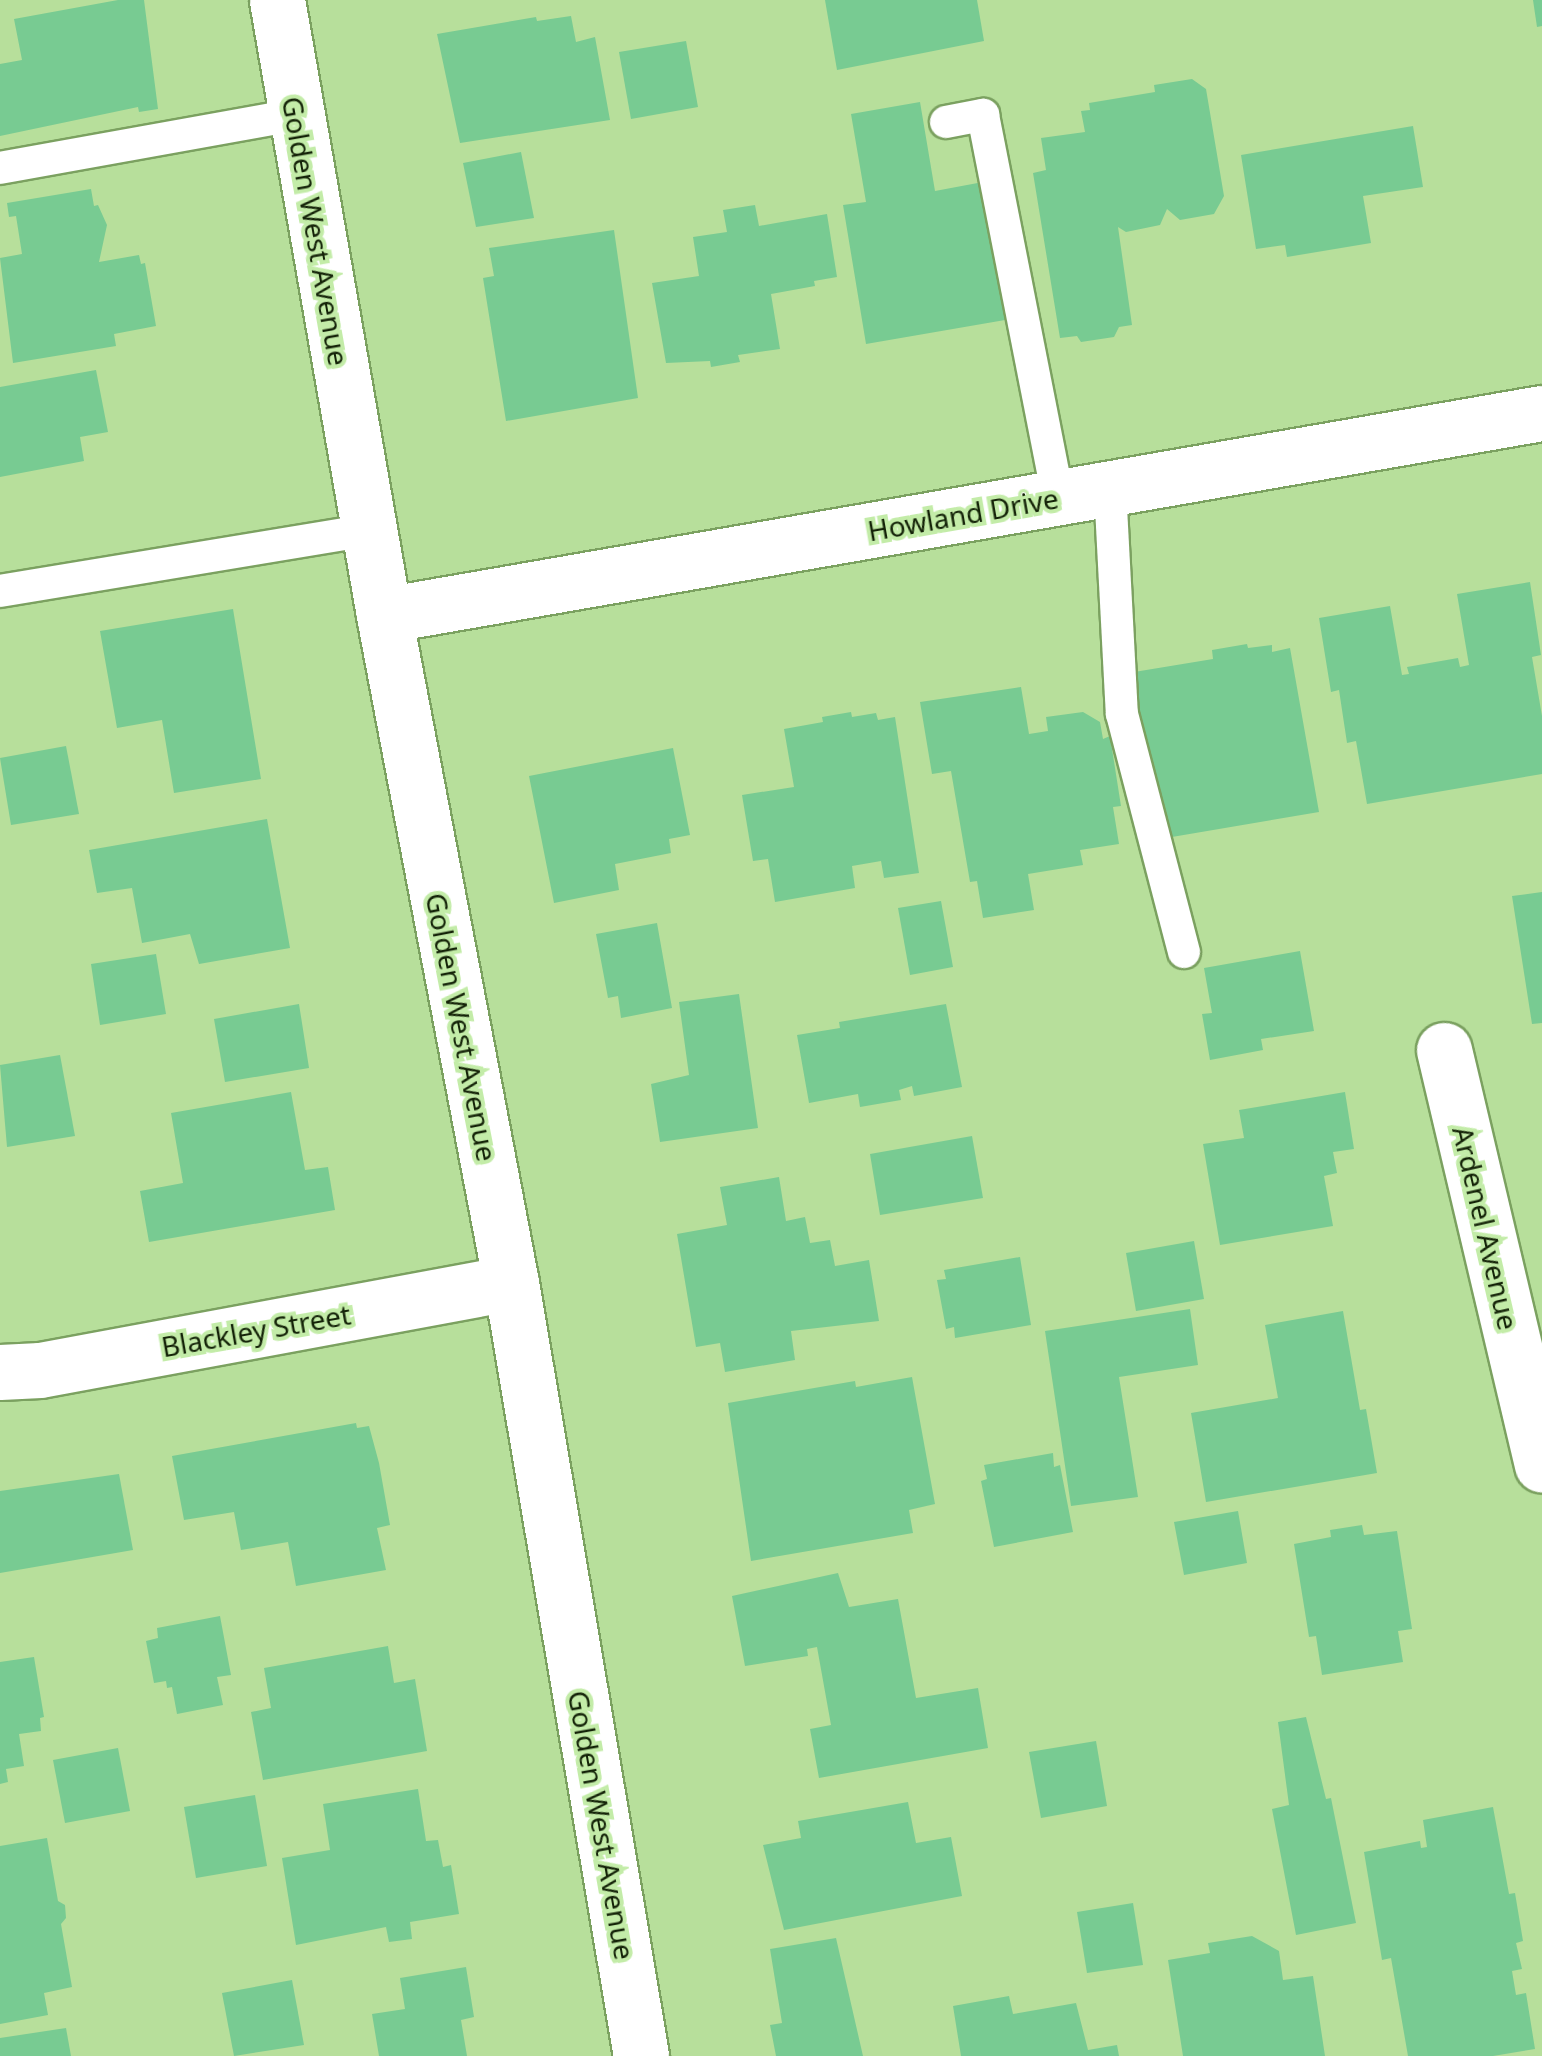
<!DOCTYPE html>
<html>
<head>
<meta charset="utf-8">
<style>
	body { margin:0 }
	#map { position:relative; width:1542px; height:2056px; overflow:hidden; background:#b7df9b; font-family:"Noto Sans",sans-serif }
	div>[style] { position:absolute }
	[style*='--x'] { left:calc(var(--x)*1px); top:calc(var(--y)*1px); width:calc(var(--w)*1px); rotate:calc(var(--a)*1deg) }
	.building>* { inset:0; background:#78cb92 }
	.roads { filter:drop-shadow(2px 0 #7ba160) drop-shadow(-2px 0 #7ba160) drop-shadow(0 2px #7ba160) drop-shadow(0 -2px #7ba160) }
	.service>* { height:32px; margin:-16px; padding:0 16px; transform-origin:16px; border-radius:16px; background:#fff }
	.minor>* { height:55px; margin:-27.5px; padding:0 27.5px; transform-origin:27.5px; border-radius:27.5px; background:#fff }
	span { translate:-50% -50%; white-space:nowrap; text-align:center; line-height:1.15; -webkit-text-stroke:8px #c3eca8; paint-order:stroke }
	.street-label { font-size:28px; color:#142308 }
</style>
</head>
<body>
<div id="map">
	<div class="building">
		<div style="clip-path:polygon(118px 0,144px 0,158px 109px,139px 112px,138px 107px,0 136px,0 64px,22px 60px,14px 19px)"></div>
		<div style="clip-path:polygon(825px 0,977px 0,984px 41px,837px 70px)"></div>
		<div style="clip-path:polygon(1533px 0,1542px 0,1542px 26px,1537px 27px)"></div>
		<div style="clip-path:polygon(571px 16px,576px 42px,595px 37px,610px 120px,460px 143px,437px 34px,536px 17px,537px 21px)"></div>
		<div style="clip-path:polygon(686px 41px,698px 107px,631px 119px,619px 52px)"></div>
		<div style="clip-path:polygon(1192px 79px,1206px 89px,1224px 196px,1214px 214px,1180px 220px,1167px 209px,1160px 225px,1126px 232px,1118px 227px,1132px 325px,1119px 327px,1114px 337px,1081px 342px,1077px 336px,1060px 338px,1033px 173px,1046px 170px,1041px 138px,1085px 132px,1081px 111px,1090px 110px,1089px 103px,1155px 92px,1154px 85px)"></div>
		<div style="clip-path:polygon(920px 102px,935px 191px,983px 182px,1005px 320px,866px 344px,843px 205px,866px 202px,851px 114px)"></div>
		<div style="clip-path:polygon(1413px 126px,1423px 187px,1363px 196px,1371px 243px,1287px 257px,1285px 245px,1256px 249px,1241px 155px)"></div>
		<div style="clip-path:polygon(521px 152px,534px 218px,476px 227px,463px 163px)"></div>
		<div style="clip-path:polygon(91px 189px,94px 206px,98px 205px,107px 225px,99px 262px,139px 255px,141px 264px,145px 263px,156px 326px,114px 334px,116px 346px,13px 363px,0 258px,22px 254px,16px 216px,9px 217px,7px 203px)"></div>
		<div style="clip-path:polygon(755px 205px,759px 226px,827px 214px,837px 277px,814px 281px,815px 286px,771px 294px,780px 349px,738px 355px,740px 362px,711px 367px,710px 361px,666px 363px,652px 283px,699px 276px,693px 237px,727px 232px,723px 210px)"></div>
		<div style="clip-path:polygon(614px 230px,638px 398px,506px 421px,483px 278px,494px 276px,489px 248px)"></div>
		<div style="clip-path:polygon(96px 370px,108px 432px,80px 437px,84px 461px,0 477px,0 387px)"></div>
		<div style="clip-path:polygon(1530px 582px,1541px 655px,1532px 657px,1542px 716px,1542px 774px,1367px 804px,1356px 741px,1347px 743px,1339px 690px,1331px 692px,1319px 618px,1390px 606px,1402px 675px,1409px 674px,1407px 667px,1458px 658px,1460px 667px,1469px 665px,1457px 594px)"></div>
		<div style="clip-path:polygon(233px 609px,261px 779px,174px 793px,162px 720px,117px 728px,100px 631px)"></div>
		<div style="clip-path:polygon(1247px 644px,1248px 648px,1272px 645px,1272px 652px,1290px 648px,1319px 812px,1166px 838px,1122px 674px,1213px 659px,1212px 650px)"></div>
		<div style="clip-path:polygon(1021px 687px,1029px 734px,1048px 731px,1046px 717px,1083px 712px,1100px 722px,1103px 739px,1110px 736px,1121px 806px,1113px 807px,1119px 844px,1080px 850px,1083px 865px,1028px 874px,1034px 910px,983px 918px,977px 881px,970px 882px,951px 771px,932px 774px,920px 702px)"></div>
		<div style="clip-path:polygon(851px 712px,852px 717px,876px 713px,878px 720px,895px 717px,919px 873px,884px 878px,881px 861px,852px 866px,855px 888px,775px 902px,768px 859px,753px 861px,742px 795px,794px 787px,784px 729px,823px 722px,822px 717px)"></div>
		<div style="clip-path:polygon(66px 746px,79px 814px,11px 825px,0 758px)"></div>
		<div style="clip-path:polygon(673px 748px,690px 835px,669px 839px,671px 853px,615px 864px,619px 890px,554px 903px,529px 776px)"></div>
		<div style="clip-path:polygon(267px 819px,290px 948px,199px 964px,190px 934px,142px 943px,132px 888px,97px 893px,89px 850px)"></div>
		<div style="clip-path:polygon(1542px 892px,1542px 1023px,1532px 1024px,1512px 896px)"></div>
		<div style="clip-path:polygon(941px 901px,953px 967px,910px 975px,898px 908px)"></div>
		<div style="clip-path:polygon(657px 923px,672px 1008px,621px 1018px,618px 996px,608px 998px,596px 934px)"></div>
		<div style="clip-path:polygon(1300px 951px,1314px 1031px,1261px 1039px,1263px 1050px,1210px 1060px,1202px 1014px,1212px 1013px,1204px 968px)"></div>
		<div style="clip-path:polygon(156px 954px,166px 1014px,100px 1025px,91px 964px)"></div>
		<div style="clip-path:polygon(739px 994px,758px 1128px,660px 1142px,651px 1084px,689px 1075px,679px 1002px)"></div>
		<div style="clip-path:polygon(299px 1004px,309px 1068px,225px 1082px,214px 1019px)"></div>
		<div style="clip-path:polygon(946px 1004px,962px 1087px,914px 1096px,912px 1086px,899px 1090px,901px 1100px,860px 1107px,858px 1094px,809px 1103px,797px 1035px,840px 1028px,839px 1022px)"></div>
		<div style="clip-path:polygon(60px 1055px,75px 1136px,7px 1147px,0 1065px)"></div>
		<div style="clip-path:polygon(291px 1092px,305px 1170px,328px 1167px,335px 1210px,149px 1242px,140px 1191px,183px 1183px,171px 1113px)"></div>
		<div style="clip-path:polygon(1345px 1092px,1354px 1149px,1333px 1152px,1337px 1173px,1324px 1176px,1333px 1226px,1220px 1245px,1203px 1144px,1244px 1138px,1239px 1110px)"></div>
		<div style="clip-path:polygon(972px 1136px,983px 1198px,880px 1215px,870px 1154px)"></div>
		<div style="clip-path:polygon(779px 1177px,786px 1221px,805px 1217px,810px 1243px,830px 1240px,835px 1266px,869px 1260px,879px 1321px,791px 1331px,795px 1360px,725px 1372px,720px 1343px,696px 1347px,677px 1234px,727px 1225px,720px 1187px)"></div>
		<div style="clip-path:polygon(1194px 1241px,1204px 1299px,1136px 1311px,1126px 1253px)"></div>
		<div style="clip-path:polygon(1020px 1257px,1031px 1325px,955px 1338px,954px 1327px,946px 1329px,937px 1280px,946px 1279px,944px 1270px)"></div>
		<div style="clip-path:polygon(1190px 1309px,1198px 1365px,1119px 1377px,1138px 1497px,1071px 1506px,1045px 1331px)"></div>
		<div style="clip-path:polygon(1343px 1311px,1360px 1410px,1366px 1409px,1377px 1473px,1206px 1502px,1191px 1413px,1278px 1398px,1265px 1325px)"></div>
		<div style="clip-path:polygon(912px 1377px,935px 1504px,909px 1510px,913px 1533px,751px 1561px,728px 1403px,855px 1381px,856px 1387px)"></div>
		<div style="clip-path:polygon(356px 1423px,357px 1428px,369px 1426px,379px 1463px,390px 1525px,377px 1528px,386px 1570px,296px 1586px,288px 1542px,241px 1550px,234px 1512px,184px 1520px,172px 1456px)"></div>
		<div style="clip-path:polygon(1053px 1453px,1054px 1467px,1060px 1465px,1073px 1532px,994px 1547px,981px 1481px,987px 1479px,984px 1465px)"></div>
		<div style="clip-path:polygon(119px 1474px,133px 1550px,0 1573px,0 1491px)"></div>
		<div style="clip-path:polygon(1238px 1511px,1247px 1563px,1184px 1575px,1174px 1522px)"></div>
		<div style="clip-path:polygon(1362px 1525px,1364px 1535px,1397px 1531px,1412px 1629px,1398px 1631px,1403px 1662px,1322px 1675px,1316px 1636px,1309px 1637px,1294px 1544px,1331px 1537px,1330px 1530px)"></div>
		<div style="clip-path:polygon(838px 1573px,849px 1607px,898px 1599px,916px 1698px,978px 1688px,988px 1748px,819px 1778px,810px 1729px,831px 1725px,817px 1647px,807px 1649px,808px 1656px,745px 1666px,732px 1596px)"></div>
		<div style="clip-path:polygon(220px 1616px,231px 1675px,217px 1677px,223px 1705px,177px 1714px,172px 1687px,167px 1688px,166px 1681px,154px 1683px,146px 1641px,158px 1638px,157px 1628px)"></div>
		<div style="clip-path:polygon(388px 1646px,394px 1683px,415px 1679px,427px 1751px,263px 1780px,251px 1712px,271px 1708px,264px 1668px)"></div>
		<div style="clip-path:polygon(34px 1657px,44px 1717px,40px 1718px,41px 1731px,19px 1734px,24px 1766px,6px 1769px,8px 1782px,0 1784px,0 1662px)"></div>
		<div style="clip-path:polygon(1306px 1717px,1326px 1799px,1331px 1798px,1356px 1923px,1296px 1935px,1272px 1809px,1289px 1805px,1278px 1722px)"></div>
		<div style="clip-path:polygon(1096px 1741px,1107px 1806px,1041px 1818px,1029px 1752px)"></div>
		<div style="clip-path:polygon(118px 1748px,130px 1811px,65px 1823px,53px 1760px)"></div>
		<div style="clip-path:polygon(418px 1789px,426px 1841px,438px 1840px,443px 1867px,451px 1865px,459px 1914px,410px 1922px,412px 1939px,389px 1942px,386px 1927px,296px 1945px,282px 1858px,330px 1850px,323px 1804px)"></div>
		<div style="clip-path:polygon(255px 1795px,267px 1866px,196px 1878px,184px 1807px)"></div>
		<div style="clip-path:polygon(908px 1802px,916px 1843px,951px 1837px,962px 1896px,784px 1930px,763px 1845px,801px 1838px,798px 1821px)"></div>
		<div style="clip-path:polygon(1493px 1807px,1509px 1894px,1515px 1893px,1523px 1941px,1516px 1943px,1522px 1969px,1512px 1971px,1516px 1995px,1526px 1993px,1535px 2049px,1493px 2056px,1408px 2056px,1391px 1958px,1382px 1960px,1364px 1852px,1420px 1841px,1421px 1848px,1427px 1847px,1423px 1820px)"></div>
		<div style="clip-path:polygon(47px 1838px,58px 1901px,65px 1905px,66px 1918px,61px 1924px,72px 1987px,44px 1993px,48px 2015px,0 2024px,0 1846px)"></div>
		<div style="clip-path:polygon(1133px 1903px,1143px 1965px,1087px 1973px,1077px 1912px)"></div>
		<div style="clip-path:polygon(1252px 1936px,1279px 1951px,1283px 1980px,1313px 1976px,1325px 2056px,1183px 2056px,1168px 1960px,1210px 1953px,1208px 1943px)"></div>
		<div style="clip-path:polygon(836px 1938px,863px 2056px,776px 2056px,770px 2025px,782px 2023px,770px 1949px)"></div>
		<div style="clip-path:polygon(466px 1967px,474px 2017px,461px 2020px,467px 2056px,379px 2056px,372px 2014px,405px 2009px,400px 1978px)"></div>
		<div style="clip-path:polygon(292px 1980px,304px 2045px,234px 2056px,222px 1993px)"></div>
		<div style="clip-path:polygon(1009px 1996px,1013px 2014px,1076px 2003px,1088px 2050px,1117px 2045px,1119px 2056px,961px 2056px,953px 2006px)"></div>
		<div style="clip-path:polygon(66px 2028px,71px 2056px,0 2056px,0 2038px)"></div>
	</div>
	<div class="roads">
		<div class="service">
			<div style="--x:946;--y:122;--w:38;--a:-11"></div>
			<div style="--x:983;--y:115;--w:389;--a:78.9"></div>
			<div style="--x:0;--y:168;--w:300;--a:-10.2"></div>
			<div style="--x:1110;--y:488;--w:226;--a:87"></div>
			<div style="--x:1122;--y:714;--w:246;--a:75.4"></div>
			<div style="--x:0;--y:591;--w:373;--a:-9.4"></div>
		</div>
		<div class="minor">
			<div style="--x:277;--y:0;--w:624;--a:80.13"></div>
			<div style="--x:384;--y:615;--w:680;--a:79.24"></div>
			<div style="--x:511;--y:1283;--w:784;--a:80.45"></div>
			<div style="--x:384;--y:615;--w:1175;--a:-9.9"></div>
			<div style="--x:1444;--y:1050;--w:426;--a:76.7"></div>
			<div style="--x:0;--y:1372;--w:40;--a:-2.9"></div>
			<div style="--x:40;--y:1370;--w:479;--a:-10.5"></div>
		</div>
	</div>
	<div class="street-label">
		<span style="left:316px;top:231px;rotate:80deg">Golden West Avenue</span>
		<span style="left:963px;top:514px;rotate:-10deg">Howland Drive</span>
		<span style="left:462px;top:1027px;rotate:79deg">Golden West Avenue</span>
		<span style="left:1486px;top:1228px;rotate:77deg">Ardenel Avenue</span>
		<span style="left:256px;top:1330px;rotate:-10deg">Blackley Street</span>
		<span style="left:602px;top:1825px;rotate:80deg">Golden West Avenue</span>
	</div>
</div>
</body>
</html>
